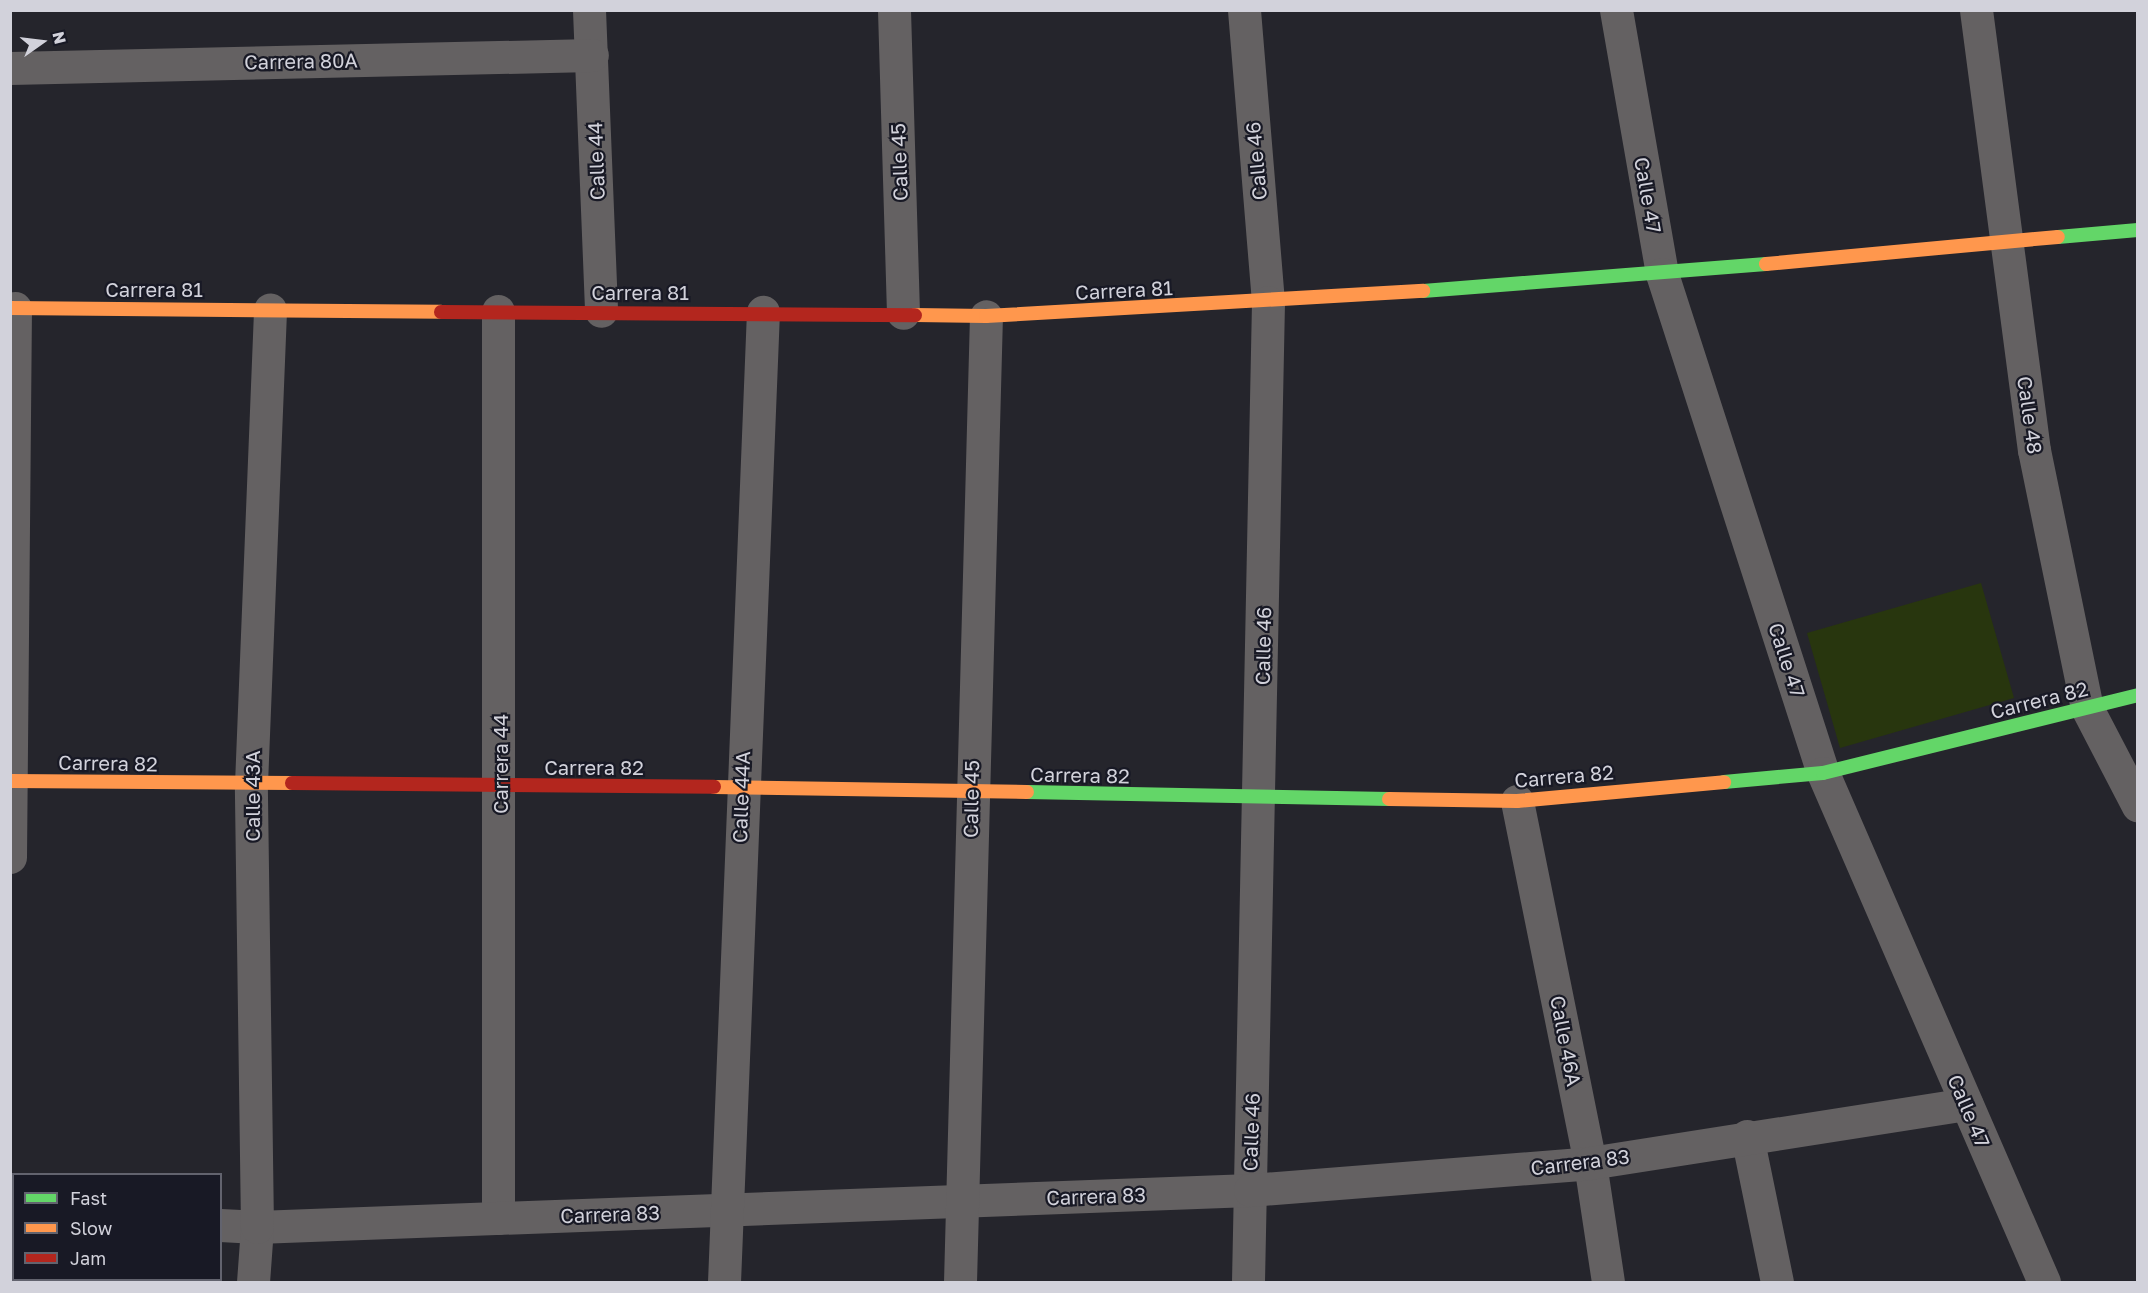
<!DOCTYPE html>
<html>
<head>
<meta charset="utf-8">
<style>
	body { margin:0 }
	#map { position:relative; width:2148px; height:1293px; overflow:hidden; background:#25252c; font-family:"Golos Text",sans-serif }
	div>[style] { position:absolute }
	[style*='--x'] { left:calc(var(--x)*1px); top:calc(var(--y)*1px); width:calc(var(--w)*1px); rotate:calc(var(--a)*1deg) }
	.green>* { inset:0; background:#28360e }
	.street>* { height:33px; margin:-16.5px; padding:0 16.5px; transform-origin:16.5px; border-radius:16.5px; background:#646162 }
	.fast>* { height:14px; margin:-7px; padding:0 7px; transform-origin:7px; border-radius:7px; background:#63d668 }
	.slow>* { height:14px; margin:-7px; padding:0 7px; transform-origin:7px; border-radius:7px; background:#ff974d }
	.jam>* { height:14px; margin:-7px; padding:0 7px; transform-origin:7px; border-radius:7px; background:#b3261e }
	span { translate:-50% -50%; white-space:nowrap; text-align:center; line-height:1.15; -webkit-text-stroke:4.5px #181925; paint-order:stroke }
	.street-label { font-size:20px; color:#d2d2db }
	.frame { position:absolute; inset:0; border:12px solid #d2d2db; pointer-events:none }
	.legend { position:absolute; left:12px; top:1173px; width:210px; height:108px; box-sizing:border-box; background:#181925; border:2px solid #62636e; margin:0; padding:8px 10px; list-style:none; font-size:18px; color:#d2d2db }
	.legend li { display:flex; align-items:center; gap:12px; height:30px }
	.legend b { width:30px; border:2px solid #62636e }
	.north { position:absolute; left:12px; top:12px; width:60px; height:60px; -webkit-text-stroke:4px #181925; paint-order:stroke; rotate:76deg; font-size:16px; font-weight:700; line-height:24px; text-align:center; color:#d2d2db }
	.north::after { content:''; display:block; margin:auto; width:21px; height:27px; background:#d2d2db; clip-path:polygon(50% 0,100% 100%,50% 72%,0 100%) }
</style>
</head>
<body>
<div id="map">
	<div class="green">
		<div style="clip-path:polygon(1981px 583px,2014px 698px,1840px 748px,1807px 633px)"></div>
	</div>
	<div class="street">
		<div style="--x:589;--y:10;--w:301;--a:87.7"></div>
		<div style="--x:894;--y:10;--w:303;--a:88.3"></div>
		<div style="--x:1244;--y:10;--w:293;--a:85.3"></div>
		<div style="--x:1268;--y:302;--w:980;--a:91.17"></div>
		<div style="--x:1616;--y:10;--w:268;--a:80.1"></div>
		<div style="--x:1662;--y:274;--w:524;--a:72.12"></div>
		<div style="--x:1823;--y:773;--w:555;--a:66.53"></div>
		<div style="--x:1976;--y:10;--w:444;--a:82.5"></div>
		<div style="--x:2034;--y:450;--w:263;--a:78.4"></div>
		<div style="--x:2087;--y:708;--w:110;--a:62.5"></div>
		<div style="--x:10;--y:68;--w:582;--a:-1.28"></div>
		<div style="--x:1517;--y:801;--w:369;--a:78.6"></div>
		<div style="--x:1590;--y:1163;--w:120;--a:81.4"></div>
		<div style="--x:10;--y:857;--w:549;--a:-89.48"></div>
		<div style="--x:1747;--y:1136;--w:149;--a:78.4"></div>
		<div style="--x:10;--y:1215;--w:4;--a:0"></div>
		<div style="--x:498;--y:1218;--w:907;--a:-90"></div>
		<div style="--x:220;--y:1225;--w:37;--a:3"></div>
		<div style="--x:257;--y:1227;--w:994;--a:-2.13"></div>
		<div style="--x:1250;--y:1190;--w:341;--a:-4.5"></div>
		<div style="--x:1590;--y:1163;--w:381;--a:-8.9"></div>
		<div style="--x:253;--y:1282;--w:55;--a:-85.8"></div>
		<div style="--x:257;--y:1227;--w:443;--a:-90.8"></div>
		<div style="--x:251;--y:784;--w:475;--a:-87.7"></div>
		<div style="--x:724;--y:1282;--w:971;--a:-87.7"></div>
		<div style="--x:960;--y:1282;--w:966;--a:-88.46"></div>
	</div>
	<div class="fast">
		<div style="--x:2058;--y:237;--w:80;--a:-5"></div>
		<div style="--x:1423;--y:291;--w:344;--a:-4.5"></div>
		<div style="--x:1724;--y:782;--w:99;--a:-5.2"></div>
		<div style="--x:1823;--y:773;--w:325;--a:-13.9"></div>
		<div style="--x:1027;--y:792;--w:362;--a:1.1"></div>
	</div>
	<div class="slow">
		<div style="--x:1766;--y:264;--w:293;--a:-5.3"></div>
		<div style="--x:10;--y:308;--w:431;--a:0.5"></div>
		<div style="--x:915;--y:315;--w:71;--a:0.8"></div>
		<div style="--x:986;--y:316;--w:438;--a:-3.3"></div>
		<div style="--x:10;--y:781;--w:282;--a:0.4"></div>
		<div style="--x:714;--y:787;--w:313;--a:0.9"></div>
		<div style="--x:1389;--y:799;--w:128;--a:0.9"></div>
		<div style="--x:1517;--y:801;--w:208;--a:-5.2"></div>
	</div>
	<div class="jam">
		<div style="--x:441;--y:312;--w:474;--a:0.4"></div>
		<div style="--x:292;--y:783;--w:422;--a:0.5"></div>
	</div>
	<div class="street-label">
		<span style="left:301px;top:61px;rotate:-1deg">Carrera 80A</span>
		<span style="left:596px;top:161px;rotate:-92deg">Calle 44</span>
		<span style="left:1256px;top:161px;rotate:-95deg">Calle 46</span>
		<span style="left:899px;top:162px;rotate:-92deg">Calle 45</span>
		<span style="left:1648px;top:195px;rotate:80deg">Calle 47</span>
		<span style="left:154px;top:289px">Carrera 81</span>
		<span style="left:1124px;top:290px;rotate:-3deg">Carrera 81</span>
		<span style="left:640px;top:292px">Carrera 81</span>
		<span style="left:2030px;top:415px;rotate:82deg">Calle 48</span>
		<span style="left:1263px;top:646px;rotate:-89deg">Calle 46</span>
		<span style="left:1787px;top:660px;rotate:72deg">Calle 47</span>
		<span style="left:2039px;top:700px;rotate:-14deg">Carrera 82</span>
		<span style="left:108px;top:763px;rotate:1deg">Carrera 82</span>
		<span style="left:500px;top:764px;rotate:-90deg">Carrera 44</span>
		<span style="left:594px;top:767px">Carrera 82</span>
		<span style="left:1080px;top:775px;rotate:1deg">Carrera 82</span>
		<span style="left:1564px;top:776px;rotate:-5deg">Carrera 82</span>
		<span style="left:252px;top:796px;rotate:-90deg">Calle 43A</span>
		<span style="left:741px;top:797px;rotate:-88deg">Calle 44A</span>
		<span style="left:971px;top:799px;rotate:-89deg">Calle 45</span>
		<span style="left:1566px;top:1041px;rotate:79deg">Calle 46A</span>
		<span style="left:1969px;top:1111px;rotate:67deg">Calle 47</span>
		<span style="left:1251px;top:1132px;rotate:-88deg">Calle 46</span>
		<span style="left:1580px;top:1162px;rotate:-7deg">Carrera 83</span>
		<span style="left:1096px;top:1196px;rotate:-2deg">Carrera 83</span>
		<span style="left:610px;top:1214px;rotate:-2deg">Carrera 83</span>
	</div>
	<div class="frame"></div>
	<ul class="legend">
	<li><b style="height:8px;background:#63d668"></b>Fast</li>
	<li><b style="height:8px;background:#ff974d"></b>Slow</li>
	<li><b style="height:8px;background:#b3261e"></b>Jam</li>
	</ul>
	<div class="north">N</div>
</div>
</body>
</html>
